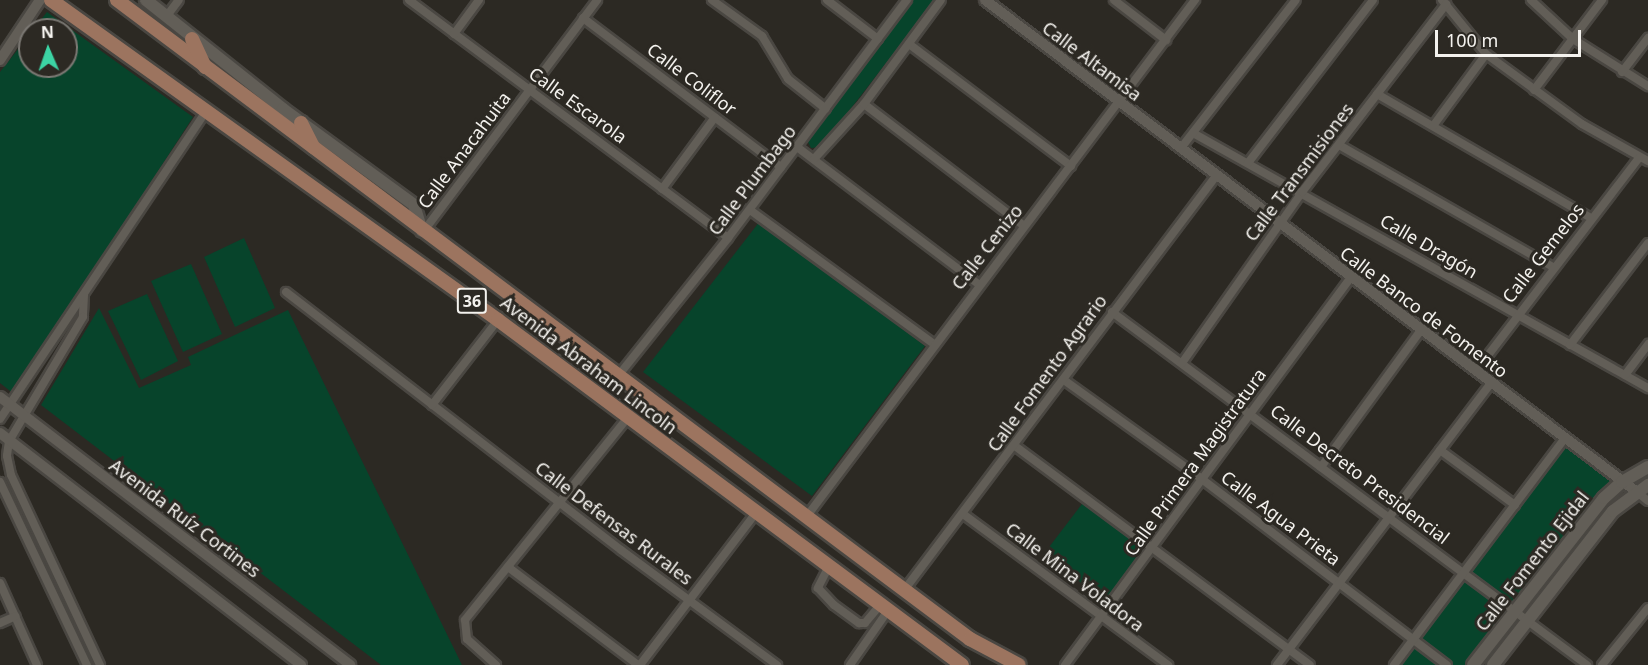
<!DOCTYPE html>
<html>
<head>
<meta charset="utf-8">
<style>
	body { margin:0 }
	#map { position:relative; width:1648px; height:665px; overflow:hidden; background:#2c2923; font-family:"Noto Sans",sans-serif }
	div>[style] { position:absolute }
	[style*='--x'] { left:calc(var(--x)*1px); top:calc(var(--y)*1px); width:calc(var(--w)*1px); rotate:calc(var(--a)*1deg) }
	.green>* { inset:0; background:#07442b }
	.roads { filter:drop-shadow(2px 0 #4a4742) drop-shadow(-2px 0 #4a4742) drop-shadow(0 2px #4a4742) drop-shadow(0 -2px #4a4742) }
	.minor>* { height:8px; margin:-4px; padding:0 4px; transform-origin:4px; border-radius:4px; background:#625e57 }
	.tertiary>* { height:10px; margin:-5px; padding:0 5px; transform-origin:5px; border-radius:5px; background:#625e57 }
	.secondary>* { height:12px; margin:-6px; padding:0 6px; transform-origin:6px; border-radius:6px; background:#625e57 }
	.primary>* { height:14px; margin:-7px; padding:0 7px; transform-origin:7px; border-radius:7px; background:#9c745f }
	span { translate:-50% -50%; white-space:nowrap; text-align:center; line-height:1.15; -webkit-text-stroke:6px #2c2923; paint-order:stroke }
	.shield-label span { padding:2px 4px; background:#2c2923; border:2px solid; border-radius:4px; -webkit-text-stroke-width:0 }
	.shield-label { font-size:16px; color:#f4f2ee; font-weight:700 }
	.street-label { font-size:18px; color:#f4f2ee }
	.north { position:absolute; left:18px; top:18px; width:60px; height:60px; box-sizing:border-box; background:#2c2923; border:2px solid #7c7974; border-radius:50%; rotate:358deg; font-size:16px; font-weight:700; line-height:24px; text-align:center; color:#f4f2ee }
	.north::after { content:''; display:block; margin:auto; width:21px; height:27px; background:#3cd4a4; clip-path:polygon(50% 0,100% 100%,50% 72%,0 100%) }
	.scale { position:absolute; left:1435px; top:30px; width:146px; height:27px; box-sizing:border-box; border:3px solid #f4f2ee; border-top:0; padding-left:8px; font-size:18px; line-height:21px; white-space:nowrap; color:#f4f2ee; -webkit-text-stroke:4px #2c2923; paint-order:stroke }
</style>
</head>
<body>
<div id="map">
	<div class="green">
		<div style="clip-path:polygon(912px 0,935px 0,821px 147px,811px 148px,807px 140px)"></div>
		<div style="clip-path:polygon(47px 12px,193px 117px,14px 394px,0 383px,0 72px,30px 34px,30px 66px,66px 66px,66px 30px,33px 30px)"></div>
		<div style="clip-path:polygon(760px 221px,925px 346px,812px 496px,643px 372px)"></div>
		<div style="clip-path:polygon(244px 238px,275px 308px,235px 327px,204px 257px)"></div>
		<div style="clip-path:polygon(191px 264px,222px 334px,183px 352px,151px 281px)"></div>
		<div style="clip-path:polygon(147px 294px,178px 361px,141px 380px,108px 311px)"></div>
		<div style="clip-path:polygon(99px 308px,139px 388px,191px 365px,188px 357px,288px 310px,462px 665px,381px 665px,41px 405px)"></div>
		<div style="clip-path:polygon(1565px 438px,1622px 482px,1473px 665px,1394px 665px)"></div>
		<div style="clip-path:polygon(1085px 500px,1144px 548px,1106px 601px,1043px 555px)"></div>
	</div>
	<div class="roads">
		<div class="minor">
			<div style="--x:409;--y:0;--w:398;--a:36.7"></div>
			<div style="--x:712;--y:0;--w:62;--a:35.8"></div>
			<div style="--x:762;--y:36;--w:50;--a:58.8"></div>
			<div style="--x:788;--y:79;--w:48;--a:38.3"></div>
			<div style="--x:827;--y:0;--w:64;--a:37.4"></div>
			<div style="--x:1114;--y:0;--w:66;--a:37.6"></div>
			<div style="--x:1442;--y:0;--w:70;--a:50.8"></div>
			<div style="--x:1486;--y:54;--w:119;--a:36.1"></div>
			<div style="--x:1582;--y:124;--w:76;--a:29.3"></div>
			<div style="--x:1531;--y:0;--w:57;--a:42.9"></div>
			<div style="--x:1573;--y:39;--w:89;--a:32.1"></div>
			<div style="--x:166;--y:17;--w:21;--a:-53"></div>
			<div style="--x:583;--y:18;--w:248;--a:37"></div>
			<div style="--x:454;--y:34;--w:42;--a:-53.7"></div>
			<div style="--x:909;--y:44;--w:203;--a:37"></div>
			<div style="--x:1622;--y:72;--w:43;--a:-52.6"></div>
			<div style="--x:1534;--y:90;--w:113;--a:-52.9"></div>
			<div style="--x:1377;--y:94;--w:247;--a:30.1"></div>
			<div style="--x:864;--y:104;--w:201;--a:37.3"></div>
			<div style="--x:1433;--y:126;--w:89;--a:-53.6"></div>
			<div style="--x:1193;--y:133;--w:522;--a:29.27"></div>
			<div style="--x:1339;--y:145;--w:246;--a:29.7"></div>
			<div style="--x:797;--y:147;--w:227;--a:37.1"></div>
			<div style="--x:1181;--y:148;--w:187;--a:-52.2"></div>
			<div style="--x:814;--y:159;--w:74;--a:-47.7"></div>
			<div style="--x:864;--y:104;--w:129;--a:-53.5"></div>
			<div style="--x:1248;--y:163;--w:205;--a:-52.5"></div>
			<div style="--x:662;--y:189;--w:89;--a:-53.6"></div>
			<div style="--x:750;--y:210;--w:228;--a:36.1"></div>
			<div style="--x:423;--y:232;--w:290;--a:-53.1"></div>
			<div style="--x:286;--y:292;--w:423;--a:37.6"></div>
			<div style="--x:621;--y:550;--w:194;--a:36.4"></div>
			<div style="--x:84;--y:295;--w:22;--a:93"></div>
			<div style="--x:83;--y:317;--w:144;--a:120.8"></div>
			<div style="--x:9;--y:441;--w:15;--a:98"></div>
			<div style="--x:7;--y:456;--w:19;--a:78"></div>
			<div style="--x:11;--y:475;--w:210;--a:64.9"></div>
			<div style="--x:1112;--y:312;--w:592;--a:36.62"></div>
			<div style="--x:1570;--y:345;--w:128;--a:-52.6"></div>
			<div style="--x:1182;--y:363;--w:209;--a:-54.9"></div>
			<div style="--x:1302;--y:192;--w:237;--a:-52.5"></div>
			<div style="--x:1476;--y:371;--w:268;--a:-52.6"></div>
			<div style="--x:1625;--y:375;--w:39;--a:-53"></div>
			<div style="--x:618;--y:376;--w:176;--a:-51.4"></div>
			<div style="--x:728;--y:238;--w:298;--a:-53.1"></div>
			<div style="--x:1064;--y:380;--w:171;--a:35.7"></div>
			<div style="--x:1203;--y:480;--w:306;--a:37.2"></div>
			<div style="--x:432;--y:405;--w:108;--a:-52.2"></div>
			<div style="--x:0;--y:419;--w:371;--a:-56.2"></div>
			<div style="--x:1015;--y:446;--w:367;--a:36.6"></div>
			<div style="--x:1440;--y:450;--w:93;--a:36.3"></div>
			<div style="--x:1321;--y:467;--w:168;--a:-53.9"></div>
			<div style="--x:0;--y:482;--w:203;--a:64.6"></div>
			<div style="--x:1637;--y:492;--w:14;--a:39"></div>
			<div style="--x:963;--y:514;--w:255;--a:36.4"></div>
			<div style="--x:807;--y:516;--w:646;--a:-53.06"></div>
			<div style="--x:829;--y:566;--w:25;--a:117"></div>
			<div style="--x:818;--y:588;--w:23;--a:47"></div>
			<div style="--x:834;--y:605;--w:31;--a:36"></div>
			<div style="--x:859;--y:623;--w:6;--a:0"></div>
			<div style="--x:865;--y:623;--w:25;--a:-50"></div>
			<div style="--x:508;--y:567;--w:163;--a:37"></div>
			<div style="--x:0;--y:583;--w:90;--a:65.7"></div>
			<div style="--x:905;--y:589;--w:517;--a:-53.02"></div>
			<div style="--x:0;--y:623;--w:17;--a:-24"></div>
			<div style="--x:496;--y:665;--w:39;--a:-138"></div>
			<div style="--x:467;--y:639;--w:19;--a:-96"></div>
			<div style="--x:465;--y:620;--w:260;--a:-51.2"></div>
			<div style="--x:640;--y:665;--w:191;--a:-52.7"></div>
			<div style="--x:850;--y:665;--w:68;--a:-55.1"></div>
			<div style="--x:1065;--y:665;--w:482;--a:-53.6"></div>
			<div style="--x:1277;--y:665;--w:354;--a:-52.8"></div>
			<div style="--x:1394;--y:665;--w:284;--a:-53"></div>
			<div style="--x:1602;--y:665;--w:73;--a:-51.1"></div>
		</div>
		<div class="tertiary">
			<div style="--x:985;--y:0;--w:817;--a:37.04"></div>
			<div style="--x:0;--y:60;--w:72;--a:-56.3"></div>
			<div style="--x:0;--y:397;--w:441;--a:37.4"></div>
			<div style="--x:0;--y:433;--w:380;--a:37.6"></div>
		</div>
		<div class="secondary">
			<div style="--x:146;--y:0;--w:175;--a:38.5"></div>
			<div style="--x:283;--y:109;--w:162;--a:36.2"></div>
			<div style="--x:414;--y:205;--w:27;--a:73"></div>
			<div style="--x:1473;--y:665;--w:212;--a:-51.9"></div>
			<div style="--x:1604;--y:498;--w:24;--a:-42"></div>
			<div style="--x:1622;--y:482;--w:30;--a:-30"></div>
			<div style="--x:1493;--y:665;--w:195;--a:-52.1"></div>
			<div style="--x:1613;--y:511;--w:44;--a:-36.6"></div>
		</div>
		<div class="primary">
			<div style="--x:51;--y:0;--w:550;--a:35.6"></div>
			<div style="--x:498;--y:320;--w:578;--a:36.63"></div>
			<div style="--x:117;--y:0;--w:1066;--a:36.84"></div>
			<div style="--x:970;--y:639;--w:55;--a:28"></div>
			<div style="--x:192;--y:39;--w:31;--a:65"></div>
			<div style="--x:301;--y:123;--w:27;--a:63"></div>
		</div>
	</div>
	<div class="shield-label">
		<span style="left:472px;top:301px">36</span>
	</div>
	<div class="street-label">
		<span style="left:1092px;top:61px;rotate:37deg">Calle Altamisa</span>
		<span style="left:692px;top:79px;rotate:37deg">Calle Coliflor</span>
		<span style="left:578px;top:105px;rotate:36deg">Calle Escarola</span>
		<span style="left:464px;top:150px;rotate:-53deg">Calle Anacahuita</span>
		<span style="left:1299px;top:172px;rotate:-53deg">Calle Transmisiones</span>
		<span style="left:752px;top:180px;rotate:-53deg">Calle Plumbago</span>
		<span style="left:1429px;top:246px;rotate:30deg">Calle Dragón</span>
		<span style="left:987px;top:247px;rotate:-52deg">Calle Cenizo</span>
		<span style="left:1543px;top:253px;rotate:-52deg">Calle Gemelos</span>
		<span style="left:1424px;top:312px;rotate:37deg">Calle Banco de Fomento</span>
		<span style="left:589px;top:365px;rotate:37deg">Avenida Abraham Lincoln</span>
		<span style="left:1047px;top:373px;rotate:-54deg">Calle Fomento Agrario</span>
		<span style="left:1195px;top:462px;rotate:-54deg">Calle Primera Magistratura</span>
		<span style="left:1360px;top:474px;rotate:37deg">Calle Decreto Presidencial</span>
		<span style="left:185px;top:518px;rotate:37deg">Avenida Ruíz Cortines</span>
		<span style="left:1281px;top:518px;rotate:37deg">Calle Agua Prieta</span>
		<span style="left:614px;top:523px;rotate:37deg">Calle Defensas Rurales</span>
		<span style="left:1532px;top:561px;rotate:-52deg">Calle Fomento Ejidal</span>
		<span style="left:1075px;top:577px;rotate:37deg">Calle Mina Voladora</span>
	</div>
	<div class="north">N</div>
	<div class="scale">100 m</div>
</div>
</body>
</html>
